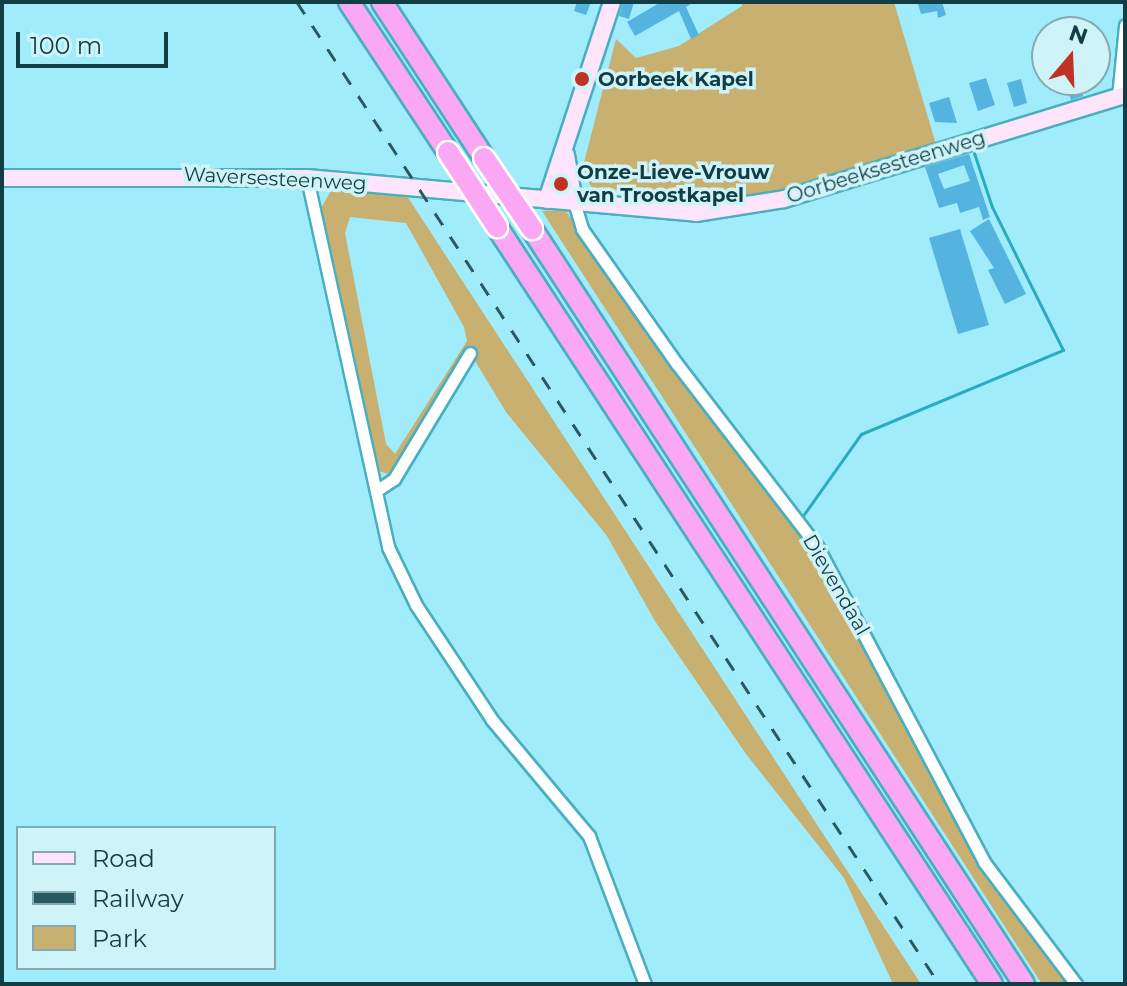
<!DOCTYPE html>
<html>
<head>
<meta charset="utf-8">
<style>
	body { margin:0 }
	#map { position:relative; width:1127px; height:986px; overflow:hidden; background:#a0ecfa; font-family:Montserrat,sans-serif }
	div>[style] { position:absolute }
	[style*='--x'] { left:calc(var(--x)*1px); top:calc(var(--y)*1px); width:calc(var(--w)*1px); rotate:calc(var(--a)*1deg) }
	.green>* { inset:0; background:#c7b070 }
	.stream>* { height:3px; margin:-1.5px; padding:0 1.5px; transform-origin:1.5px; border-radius:1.5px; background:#2aacbf }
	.building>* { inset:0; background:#54b4df }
	.roads { filter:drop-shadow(2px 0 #49afc0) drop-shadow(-2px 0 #49afc0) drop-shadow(0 2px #49afc0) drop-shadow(0 -2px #49afc0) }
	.street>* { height:11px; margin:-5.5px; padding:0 5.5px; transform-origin:5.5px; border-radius:5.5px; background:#fff }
	.secondary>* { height:16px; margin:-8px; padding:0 8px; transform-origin:8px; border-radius:8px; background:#fee5fc }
	.highway>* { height:20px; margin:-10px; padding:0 10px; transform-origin:10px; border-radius:10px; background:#fba8f4 }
	.rail>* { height:3px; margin-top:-1.5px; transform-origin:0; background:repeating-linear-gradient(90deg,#285961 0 14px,transparent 0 28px) }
	.bridges { filter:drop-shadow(2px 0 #fff) drop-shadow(-2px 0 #fff) drop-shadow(0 2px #fff) drop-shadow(0 -2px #fff) }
	.highway-bridge>* { height:20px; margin:-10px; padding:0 10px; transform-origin:10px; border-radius:10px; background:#fba8f4 }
	.dots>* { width:22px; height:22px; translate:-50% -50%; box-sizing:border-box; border:4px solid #cef3f9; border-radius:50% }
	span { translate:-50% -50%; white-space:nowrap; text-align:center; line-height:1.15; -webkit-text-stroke:7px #cef3f9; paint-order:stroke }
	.poi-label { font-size:20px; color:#123d44; font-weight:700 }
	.left { translate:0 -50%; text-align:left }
	.street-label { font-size:20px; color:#123d44 }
	.frame { position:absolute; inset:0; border:4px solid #123d44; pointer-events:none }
	.legend { position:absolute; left:16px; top:826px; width:260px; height:144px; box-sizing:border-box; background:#cef3f9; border:2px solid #83aab1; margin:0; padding:10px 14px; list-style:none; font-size:24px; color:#123d44 }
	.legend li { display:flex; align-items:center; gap:16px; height:40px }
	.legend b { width:40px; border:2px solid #83aab1 }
	.north { position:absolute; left:1031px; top:16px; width:80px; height:80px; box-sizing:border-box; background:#cef3f9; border:2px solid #83aab1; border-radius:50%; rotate:19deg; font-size:22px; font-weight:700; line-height:32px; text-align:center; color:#123d44 }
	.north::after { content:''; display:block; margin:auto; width:28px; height:36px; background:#bf3224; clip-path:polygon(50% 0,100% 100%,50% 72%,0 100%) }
	.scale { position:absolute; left:16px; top:32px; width:152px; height:36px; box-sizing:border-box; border:4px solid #123d44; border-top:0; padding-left:10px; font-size:24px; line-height:28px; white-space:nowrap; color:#123d44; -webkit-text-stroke:6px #cef3f9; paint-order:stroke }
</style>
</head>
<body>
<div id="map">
	<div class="green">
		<div style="clip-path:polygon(741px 2px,894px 2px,937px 148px,782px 191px,729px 198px,592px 188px,582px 170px,616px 39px,636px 58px,679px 46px,742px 6px)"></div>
		<div style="clip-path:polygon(evenodd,332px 189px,407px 196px,921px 984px,893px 984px,844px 878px,746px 754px,655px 621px,607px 536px,506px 412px,469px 351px,391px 475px,376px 470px,321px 208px,332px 189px,350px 217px,406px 223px,464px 327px,467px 341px,395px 454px,386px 444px,345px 233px,350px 217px)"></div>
		<div style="clip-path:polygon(565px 210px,811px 545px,969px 839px,1071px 984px,1042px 984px,542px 211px)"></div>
	</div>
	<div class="stream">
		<div style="--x:802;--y:517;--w:102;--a:-54.6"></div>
		<div style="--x:861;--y:434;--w:219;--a:-22.6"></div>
		<div style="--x:1063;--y:350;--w:160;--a:-116.4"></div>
		<div style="--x:992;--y:207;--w:57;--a:-108.4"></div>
	</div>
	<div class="building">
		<div style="clip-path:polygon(577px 2px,591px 2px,586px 15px,574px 11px)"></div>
		<div style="clip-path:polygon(623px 2px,634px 2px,629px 19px,619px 16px)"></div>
		<div style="clip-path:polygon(661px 2px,694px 2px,686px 7px,699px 35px,691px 39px,679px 11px,635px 36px,627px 22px)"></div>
		<div style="clip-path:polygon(942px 2px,946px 15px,938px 18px,937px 11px,921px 14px,918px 4px)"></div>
		<div style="clip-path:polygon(986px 78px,995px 105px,978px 111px,969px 83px)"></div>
		<div style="clip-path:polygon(1021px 79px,1027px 103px,1014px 107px,1007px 83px)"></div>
		<div style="clip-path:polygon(1080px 86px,1083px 96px,1071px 100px,1068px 91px)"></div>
		<div style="clip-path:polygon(949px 97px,957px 123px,935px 122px,929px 103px)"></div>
		<div style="clip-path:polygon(evenodd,969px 154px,990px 217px,983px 220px,979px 207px,960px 213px,957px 203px,939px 208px,925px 167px,969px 154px,964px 165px,970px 181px,944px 189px,938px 174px,964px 165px)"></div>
		<div style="clip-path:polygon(989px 219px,1026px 294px,1005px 304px,988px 270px,994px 268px,970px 231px)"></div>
		<div style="clip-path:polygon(960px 229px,989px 325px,958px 334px,929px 238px)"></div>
	</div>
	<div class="roads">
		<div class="street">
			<div style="--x:1118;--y:97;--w:72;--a:-84.4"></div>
			<div style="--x:307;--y:178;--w:378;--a:77.6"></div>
			<div style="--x:388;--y:547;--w:64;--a:64.2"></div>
			<div style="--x:416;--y:605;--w:138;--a:56.5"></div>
			<div style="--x:492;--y:720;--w:151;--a:50.1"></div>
			<div style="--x:589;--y:836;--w:158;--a:69.3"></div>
			<div style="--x:574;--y:202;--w:28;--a:73"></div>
			<div style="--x:582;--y:229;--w:165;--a:54.9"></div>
			<div style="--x:677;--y:364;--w:232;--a:52.5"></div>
			<div style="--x:818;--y:548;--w:355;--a:62.1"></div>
			<div style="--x:984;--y:862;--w:153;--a:53"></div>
			<div style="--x:376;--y:491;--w:22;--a:-34"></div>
			<div style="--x:394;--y:479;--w:147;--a:-58.9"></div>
		</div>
		<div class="secondary">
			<div style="--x:566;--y:155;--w:48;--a:80.3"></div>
			<div style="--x:2;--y:178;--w:305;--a:0"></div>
			<div style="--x:307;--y:178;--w:391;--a:5.1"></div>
			<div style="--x:696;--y:213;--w:89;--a:-9"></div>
			<div style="--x:784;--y:199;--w:357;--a:-17"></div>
			<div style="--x:547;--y:200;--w:208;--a:-71.8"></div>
		</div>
		<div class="highway">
			<div style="--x:349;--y:2;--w:180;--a:56.6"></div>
			<div style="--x:382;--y:2;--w:186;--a:56.8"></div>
			<div style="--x:497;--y:227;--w:904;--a:56.82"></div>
			<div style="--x:532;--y:229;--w:901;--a:56.91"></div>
		</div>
	</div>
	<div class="rail">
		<div style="--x:297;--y:2;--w:1173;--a:56.82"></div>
	</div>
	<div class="bridges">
		<div class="highway-bridge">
			<div style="--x:448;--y:152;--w:90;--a:56.8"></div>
			<div style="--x:484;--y:158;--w:86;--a:55.9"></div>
		</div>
	</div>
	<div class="dots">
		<div style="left:582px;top:79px;background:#bf3224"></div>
		<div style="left:561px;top:184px;background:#bf3224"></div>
	</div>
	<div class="poi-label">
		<span class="left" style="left:598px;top:79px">Oorbeek Kapel</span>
		<span class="left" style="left:577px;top:184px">Onze-Lieve-Vrouw<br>van Troostkapel</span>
	</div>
	<div class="street-label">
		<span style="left:886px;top:167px;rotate:-17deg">Oorbeeksesteenweg</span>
		<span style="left:275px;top:179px;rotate:3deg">Waversesteenweg</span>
		<span style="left:836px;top:585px;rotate:60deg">Dievendaal</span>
	</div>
	<div class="frame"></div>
	<ul class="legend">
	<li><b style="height:10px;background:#fee5fc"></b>Road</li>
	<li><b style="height:10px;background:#285961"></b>Railway</li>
	<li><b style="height:22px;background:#c7b070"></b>Park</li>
	</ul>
	<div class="north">N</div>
	<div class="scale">100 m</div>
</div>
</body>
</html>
